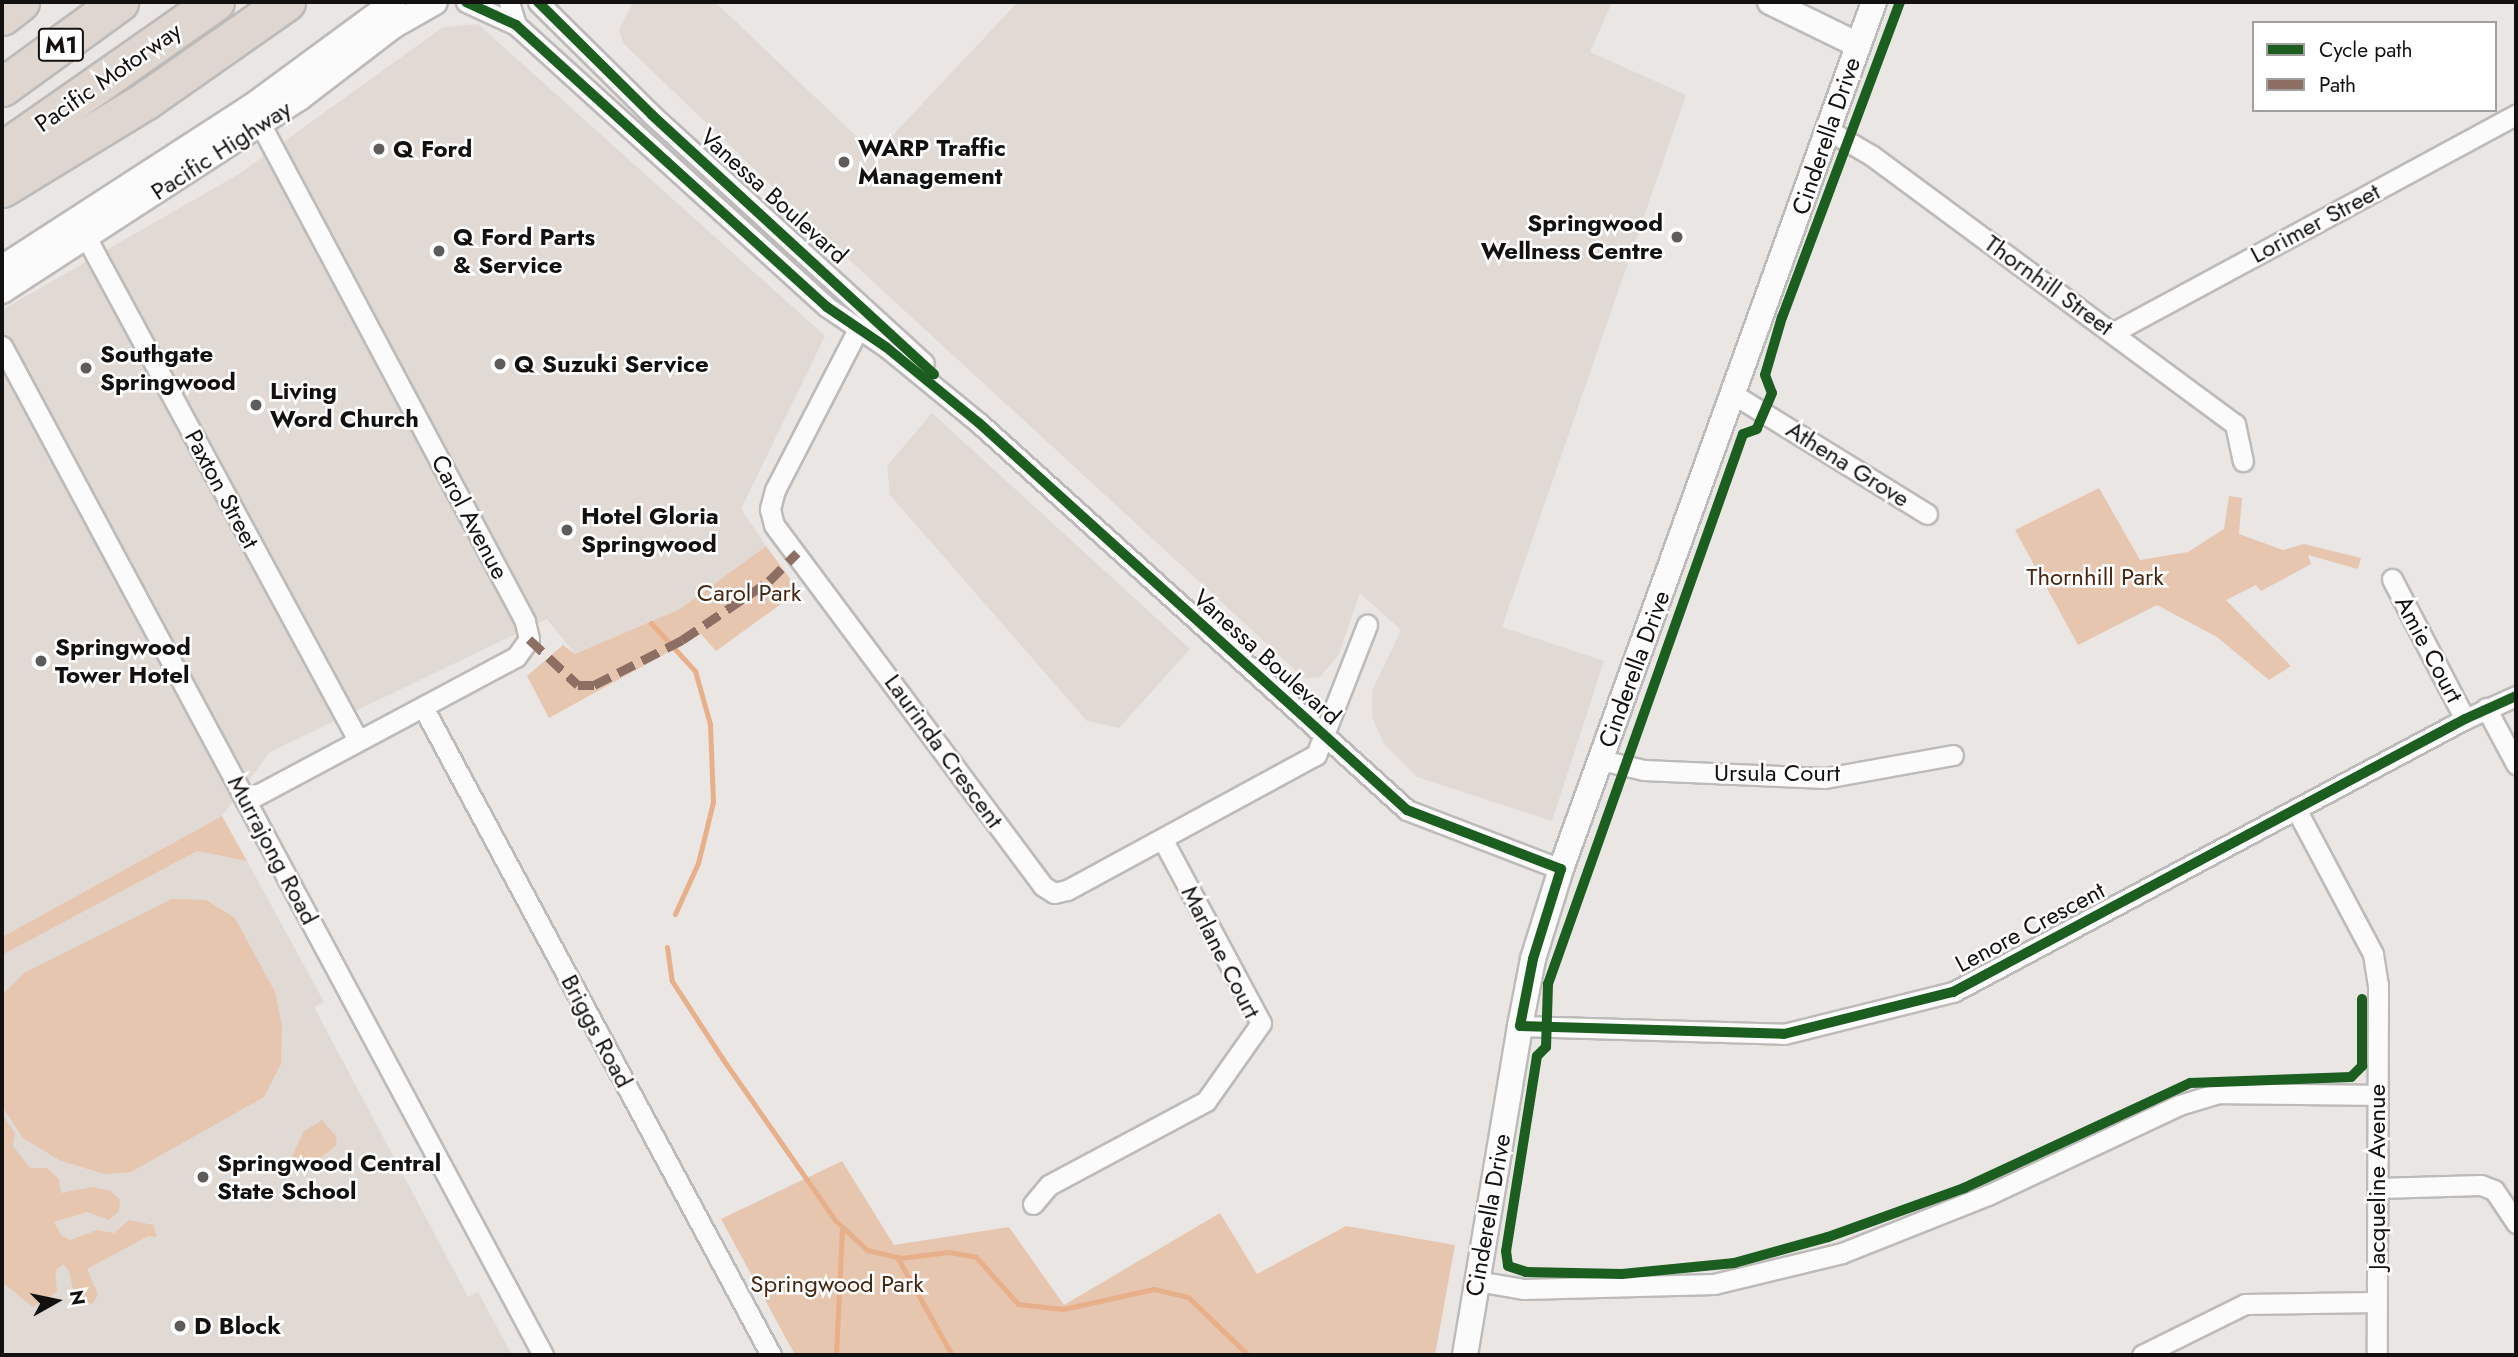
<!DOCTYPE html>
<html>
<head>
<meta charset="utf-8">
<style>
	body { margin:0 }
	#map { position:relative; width:2518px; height:1357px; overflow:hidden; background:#e9e6e4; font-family:Jost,sans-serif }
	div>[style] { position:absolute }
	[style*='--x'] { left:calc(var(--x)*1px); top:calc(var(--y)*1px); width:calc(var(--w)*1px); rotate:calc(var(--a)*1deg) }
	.built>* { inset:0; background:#e1d9d3 }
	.green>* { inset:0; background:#e7c6b0 }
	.stream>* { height:5px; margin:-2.5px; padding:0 2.5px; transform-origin:2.5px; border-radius:2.5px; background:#e7af8a }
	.roads { filter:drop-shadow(2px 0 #bdbbb9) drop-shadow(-2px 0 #bdbbb9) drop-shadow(0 2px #bdbbb9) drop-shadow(0 -2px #bdbbb9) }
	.minor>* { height:19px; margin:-9.5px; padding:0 9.5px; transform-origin:9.5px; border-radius:9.5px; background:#fcfbfb }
	.tertiary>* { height:24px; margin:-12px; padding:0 12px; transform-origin:12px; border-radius:12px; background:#fcfbfb }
	.motorway>* { height:37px; margin:-18.5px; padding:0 18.5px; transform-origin:18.5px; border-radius:18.5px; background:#dfd6d0 }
	.quiet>* { height:9px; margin-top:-4.5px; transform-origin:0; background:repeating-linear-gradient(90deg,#8d6e63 0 18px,transparent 0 27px) }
	.cycleway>* { height:10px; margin:-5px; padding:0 5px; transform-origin:5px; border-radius:5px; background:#1b5e20 }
	.dots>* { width:19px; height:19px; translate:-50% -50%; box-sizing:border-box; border:4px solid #fff; border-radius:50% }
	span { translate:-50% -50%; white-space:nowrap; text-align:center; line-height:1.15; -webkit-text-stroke:5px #fff; paint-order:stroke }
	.shield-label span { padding:2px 5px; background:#fff; border:2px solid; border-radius:5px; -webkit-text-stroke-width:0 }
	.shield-label { font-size:23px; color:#13110f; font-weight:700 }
	.street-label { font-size:24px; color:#13110f }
	.poi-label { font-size:24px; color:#13110f; font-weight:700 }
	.left { translate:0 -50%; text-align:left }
	.right { translate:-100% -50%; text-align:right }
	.park-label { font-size:24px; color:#462610 }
	.frame { position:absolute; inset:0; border:4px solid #13110f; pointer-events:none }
	.legend { position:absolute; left:2252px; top:21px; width:245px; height:91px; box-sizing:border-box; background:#fff; border:2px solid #a1a09f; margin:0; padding:9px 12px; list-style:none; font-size:21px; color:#13110f }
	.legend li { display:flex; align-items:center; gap:14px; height:35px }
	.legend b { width:35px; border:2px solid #a1a09f }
	.north { position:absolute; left:21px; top:1266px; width:70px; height:70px; -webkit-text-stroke:5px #fff; paint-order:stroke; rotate:81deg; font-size:19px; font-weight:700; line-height:28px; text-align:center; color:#13110f }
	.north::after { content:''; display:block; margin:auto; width:24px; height:32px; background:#13110f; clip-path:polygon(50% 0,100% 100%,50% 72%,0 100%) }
</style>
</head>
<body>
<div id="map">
	<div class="built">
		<div style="clip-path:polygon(633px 2px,715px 2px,875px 154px,1018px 2px,1612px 2px,1590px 52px,1686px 95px,1502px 627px,1604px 661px,1552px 821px,1417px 777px,1384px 744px,1372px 717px,1372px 691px,1401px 630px,1360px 593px,1338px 656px,1319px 678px,1304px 678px,843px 254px,623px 43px,619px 30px)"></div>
		<div style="clip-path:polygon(478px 24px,825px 336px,741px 509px,766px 546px,680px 609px,575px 654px,547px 619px,270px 752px,222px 816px,2px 937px,2px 310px,239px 174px,443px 27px)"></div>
		<div style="clip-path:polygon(932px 413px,1190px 649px,1119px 728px,1087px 721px,890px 495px,887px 466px)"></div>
		<div style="clip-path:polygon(197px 851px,247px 861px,324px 1002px,314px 1007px,468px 1297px,478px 1292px,512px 1355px,2px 1355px,2px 955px)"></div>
	</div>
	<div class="green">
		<div style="clip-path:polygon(2099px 488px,2140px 560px,2188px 552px,2224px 529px,2229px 496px,2242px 498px,2239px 534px,2283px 550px,2304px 544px,2361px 558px,2358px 569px,2308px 555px,2311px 564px,2261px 591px,2256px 585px,2226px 600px,2291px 666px,2269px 680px,2217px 637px,2157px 605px,2078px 645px,2015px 530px)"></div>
		<div style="clip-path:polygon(766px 546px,799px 591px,716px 651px,701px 634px,549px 718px,527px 676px,563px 645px,575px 654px,680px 609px)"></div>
		<div style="clip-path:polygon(222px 816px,247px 861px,197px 851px,2px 955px,2px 937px)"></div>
		<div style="clip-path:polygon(172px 899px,206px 900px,235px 918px,275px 992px,282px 1027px,281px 1064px,264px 1097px,131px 1172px,105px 1174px,61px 1161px,23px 1138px,2px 1106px,2px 995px,24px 973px)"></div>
		<div style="clip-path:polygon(2px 1114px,15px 1133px,13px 1146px,30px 1168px,47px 1168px,59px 1179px,61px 1193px,92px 1187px,111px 1191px,120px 1200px,119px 1211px,109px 1220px,87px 1212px,54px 1222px,61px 1235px,70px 1240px,97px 1230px,114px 1233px,129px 1220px,153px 1225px,157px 1237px,148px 1236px,87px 1269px,98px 1295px,92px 1304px,75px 1298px,69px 1271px,63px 1264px,55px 1271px,57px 1292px,33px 1307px,2px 1282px)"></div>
		<div style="clip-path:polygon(322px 1120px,336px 1136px,337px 1145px,308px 1167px,296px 1167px,292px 1156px,304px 1131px)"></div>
		<div style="clip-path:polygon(842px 1161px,894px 1245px,1009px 1227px,1064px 1305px,1220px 1213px,1257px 1274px,1346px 1226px,1455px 1245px,1435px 1355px,795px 1355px,721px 1219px)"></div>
	</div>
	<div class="stream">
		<div style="--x:651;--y:623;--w:65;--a:47.5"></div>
		<div style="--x:695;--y:671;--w:55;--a:74.2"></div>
		<div style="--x:710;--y:724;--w:78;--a:87.8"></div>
		<div style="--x:713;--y:802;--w:63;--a:103.8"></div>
		<div style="--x:698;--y:863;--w:56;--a:114.3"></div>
		<div style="--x:667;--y:947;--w:34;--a:82"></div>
		<div style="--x:672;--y:981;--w:92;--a:57"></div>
		<div style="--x:722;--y:1058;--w:198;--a:55.1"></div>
		<div style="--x:835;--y:1220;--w:44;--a:43.2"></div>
		<div style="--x:867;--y:1250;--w:35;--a:13"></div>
		<div style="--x:901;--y:1258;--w:48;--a:-7.1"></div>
		<div style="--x:949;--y:1252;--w:27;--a:10"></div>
		<div style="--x:976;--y:1257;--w:63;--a:48.2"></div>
		<div style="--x:1018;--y:1304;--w:45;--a:6.3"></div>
		<div style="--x:1063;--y:1309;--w:93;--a:-12.4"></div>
		<div style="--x:1154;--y:1289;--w:35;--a:13"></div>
		<div style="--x:1188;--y:1297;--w:83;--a:44"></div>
		<div style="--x:897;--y:1257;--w:112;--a:60.7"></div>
		<div style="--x:836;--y:1355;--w:129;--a:-87.3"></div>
	</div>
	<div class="roads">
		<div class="minor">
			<div style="--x:466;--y:2;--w:55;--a:24.7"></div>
			<div style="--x:516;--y:25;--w:420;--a:42.2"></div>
			<div style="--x:827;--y:307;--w:71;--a:34.1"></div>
			<div style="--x:886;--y:347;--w:120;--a:39.3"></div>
			<div style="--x:979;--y:423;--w:577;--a:42.12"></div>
			<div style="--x:1407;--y:810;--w:165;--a:21"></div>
			<div style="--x:509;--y:2;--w:24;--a:73"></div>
			<div style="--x:538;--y:2;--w:161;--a:44.7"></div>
			<div style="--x:652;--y:115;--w:368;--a:42.4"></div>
			<div style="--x:1828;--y:130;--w:50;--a:30.2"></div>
			<div style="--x:1871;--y:155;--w:453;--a:36.5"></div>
			<div style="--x:2235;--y:424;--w:38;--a:78"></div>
			<div style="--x:86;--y:237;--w:572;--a:61.6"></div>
			<div style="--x:857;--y:331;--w:179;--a:117.3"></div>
			<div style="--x:775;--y:490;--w:20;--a:105"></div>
			<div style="--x:770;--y:509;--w:16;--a:76"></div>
			<div style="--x:774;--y:525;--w:450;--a:53.3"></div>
			<div style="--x:1043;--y:886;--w:13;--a:32"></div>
			<div style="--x:1054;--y:893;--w:13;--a:-13"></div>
			<div style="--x:1067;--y:890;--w:283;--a:-28.5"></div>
			<div style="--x:1316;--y:755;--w:140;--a:-68.6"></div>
			<div style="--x:2114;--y:332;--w:457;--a:-28.4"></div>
			<div style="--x:2;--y:346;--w:1145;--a:61.8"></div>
			<div style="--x:1733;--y:394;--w:228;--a:31.7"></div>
			<div style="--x:2392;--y:579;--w:158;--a:62.5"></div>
			<div style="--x:423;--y:707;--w:736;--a:61.76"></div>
			<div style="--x:2486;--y:708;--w:64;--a:61.8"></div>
			<div style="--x:1601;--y:760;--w:44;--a:13.1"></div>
			<div style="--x:1644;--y:770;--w:181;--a:2.5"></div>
			<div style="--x:1825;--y:778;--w:130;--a:-10.2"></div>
			<div style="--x:246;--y:801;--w:306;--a:-28.1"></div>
			<div style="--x:516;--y:657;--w:22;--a:-54"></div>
			<div style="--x:529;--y:639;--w:18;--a:-103"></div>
			<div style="--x:525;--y:621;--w:577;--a:-118.03"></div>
			<div style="--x:2296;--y:809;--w:164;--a:62"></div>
			<div style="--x:2373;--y:954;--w:31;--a:81"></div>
			<div style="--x:2378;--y:985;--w:370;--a:90.2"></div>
			<div style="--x:1520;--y:1026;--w:264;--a:1.7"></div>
			<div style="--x:1784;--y:1034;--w:174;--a:-14"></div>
			<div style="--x:1953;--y:992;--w:580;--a:-28.07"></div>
			<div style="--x:2465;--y:719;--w:56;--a:-24.3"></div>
			<div style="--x:2378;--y:1188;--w:103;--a:-1.7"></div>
			<div style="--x:2481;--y:1185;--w:14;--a:21"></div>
			<div style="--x:2494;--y:1190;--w:40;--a:56"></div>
			<div style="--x:1033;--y:1204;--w:25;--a:-50"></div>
			<div style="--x:1049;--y:1185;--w:178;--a:-28.1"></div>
			<div style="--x:1206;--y:1101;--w:95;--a:-54.8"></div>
			<div style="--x:1261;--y:1023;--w:208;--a:-118.2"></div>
			<div style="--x:1477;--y:1281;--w:48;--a:9.7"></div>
			<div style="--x:1524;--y:1289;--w:190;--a:-1.5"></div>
			<div style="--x:1714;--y:1284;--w:132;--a:-13.6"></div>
			<div style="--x:1842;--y:1253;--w:157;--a:-21.7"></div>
			<div style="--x:1988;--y:1195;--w:211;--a:-25.2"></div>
			<div style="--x:2179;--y:1105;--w:42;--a:-16.7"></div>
			<div style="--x:2219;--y:1093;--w:158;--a:0.7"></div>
			<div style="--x:2142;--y:1355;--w:115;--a:-26.3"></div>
			<div style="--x:2245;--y:1304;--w:130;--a:-0.9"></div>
		</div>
		<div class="tertiary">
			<div style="--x:1770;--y:2;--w:98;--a:26"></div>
			<div style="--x:2;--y:268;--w:297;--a:-32.9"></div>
			<div style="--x:251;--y:107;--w:177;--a:-36.3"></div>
			<div style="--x:2;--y:291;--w:353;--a:-33"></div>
			<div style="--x:298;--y:99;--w:120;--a:-37.5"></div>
			<div style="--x:393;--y:26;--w:48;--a:-29.7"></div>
			<div style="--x:1465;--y:1355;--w:334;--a:-80.5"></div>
			<div style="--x:1520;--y:1026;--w:68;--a:-79"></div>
			<div style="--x:1533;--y:959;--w:94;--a:-72.7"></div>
			<div style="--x:1561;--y:869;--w:922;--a:-70.15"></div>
		</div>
		<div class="motorway">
			<div style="--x:2;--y:16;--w:23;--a:-38"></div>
			<div style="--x:2;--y:87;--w:145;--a:-36"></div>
			<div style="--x:2;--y:151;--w:260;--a:-35"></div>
			<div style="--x:2;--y:188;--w:169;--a:-31.4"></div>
			<div style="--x:146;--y:100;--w:171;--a:-35"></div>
		</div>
	</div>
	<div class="quiet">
		<div style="--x:529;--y:639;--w:67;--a:43.2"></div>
		<div style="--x:578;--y:685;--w:16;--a:0"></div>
		<div style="--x:594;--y:685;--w:99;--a:-27.1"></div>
		<div style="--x:682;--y:640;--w:105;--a:-34.1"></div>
		<div style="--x:769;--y:581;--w:40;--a:-45"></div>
	</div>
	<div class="cycleway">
		<div style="--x:466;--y:2;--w:55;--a:24.7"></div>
		<div style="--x:516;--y:25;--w:420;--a:42.2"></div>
		<div style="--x:827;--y:307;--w:71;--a:34.1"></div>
		<div style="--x:886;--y:347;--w:120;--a:39.3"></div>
		<div style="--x:979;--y:423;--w:577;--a:42.12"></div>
		<div style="--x:1407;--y:810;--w:165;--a:21"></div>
		<div style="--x:1561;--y:869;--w:94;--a:107.3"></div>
		<div style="--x:1533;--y:959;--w:68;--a:101"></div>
		<div style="--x:1520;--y:1026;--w:264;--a:1.7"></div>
		<div style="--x:1784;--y:1034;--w:174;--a:-14"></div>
		<div style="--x:1953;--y:992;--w:580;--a:-28.07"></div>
		<div style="--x:2465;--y:719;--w:56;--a:-24.3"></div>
		<div style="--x:538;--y:2;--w:161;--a:44.7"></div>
		<div style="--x:652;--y:115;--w:383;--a:42.6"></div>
		<div style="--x:1900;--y:2;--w:336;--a:110.5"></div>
		<div style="--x:1782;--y:317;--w:60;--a:106.3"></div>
		<div style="--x:1765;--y:375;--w:19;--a:69"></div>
		<div style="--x:1772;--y:393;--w:39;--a:113"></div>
		<div style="--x:1757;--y:429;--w:15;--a:160"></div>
		<div style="--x:1743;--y:434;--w:584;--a:109.52"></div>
		<div style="--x:1548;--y:984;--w:63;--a:91.8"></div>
		<div style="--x:1546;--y:1047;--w:13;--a:135"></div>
		<div style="--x:1537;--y:1056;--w:197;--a:99"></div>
		<div style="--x:1506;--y:1251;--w:15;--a:82"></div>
		<div style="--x:1508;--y:1266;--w:19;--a:18"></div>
		<div style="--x:1526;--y:1272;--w:96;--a:1.2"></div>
		<div style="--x:1622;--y:1274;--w:113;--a:-5.6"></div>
		<div style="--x:1734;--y:1263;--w:98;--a:-15.5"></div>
		<div style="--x:1828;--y:1237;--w:145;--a:-19.8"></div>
		<div style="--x:1964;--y:1188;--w:249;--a:-24.9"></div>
		<div style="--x:2190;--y:1083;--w:161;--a:-2.1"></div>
		<div style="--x:2351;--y:1077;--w:16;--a:-45"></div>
		<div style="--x:2362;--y:1066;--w:67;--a:-90"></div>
	</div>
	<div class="dots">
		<div style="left:379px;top:149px;background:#5e5c5a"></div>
		<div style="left:844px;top:162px;background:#5e5c5a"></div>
		<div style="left:1677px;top:237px;background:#5e5c5a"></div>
		<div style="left:439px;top:251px;background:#5e5c5a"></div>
		<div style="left:500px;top:364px;background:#5e5c5a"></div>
		<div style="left:86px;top:368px;background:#5e5c5a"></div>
		<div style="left:256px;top:405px;background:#5e5c5a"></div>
		<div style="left:567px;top:530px;background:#5e5c5a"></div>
		<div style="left:41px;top:661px;background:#5e5c5a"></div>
		<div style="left:203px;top:1177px;background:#5e5c5a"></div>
		<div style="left:180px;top:1326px;background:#5e5c5a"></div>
	</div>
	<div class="shield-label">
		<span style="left:61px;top:45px">M1</span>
	</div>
	<div class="street-label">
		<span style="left:108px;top:77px;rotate:-35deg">Pacific Motorway</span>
		<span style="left:1826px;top:136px;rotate:-71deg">Cinderella Drive</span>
		<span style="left:221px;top:150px;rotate:-33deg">Pacific Highway</span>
		<span style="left:774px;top:196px;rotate:42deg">Vanessa Boulevard</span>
		<span style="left:2315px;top:223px;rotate:-28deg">Lorimer Street</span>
		<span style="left:2049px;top:285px;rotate:36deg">Thornhill Street</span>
		<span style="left:1848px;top:464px;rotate:32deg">Athena Grove</span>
		<span style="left:222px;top:489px;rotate:62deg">Paxton Street</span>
		<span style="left:470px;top:517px;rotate:62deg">Carol Avenue</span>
		<span style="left:2429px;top:649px;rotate:62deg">Amie Court</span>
		<span style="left:1267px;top:657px;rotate:42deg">Vanessa Boulevard</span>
		<span style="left:1634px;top:669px;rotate:-70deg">Cinderella Drive</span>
		<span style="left:944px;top:751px;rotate:54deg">Laurinda Crescent</span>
		<span style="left:1777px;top:773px">Ursula Court</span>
		<span style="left:273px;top:850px;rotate:62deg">Murrajong Road</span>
		<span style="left:2030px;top:927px;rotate:-28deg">Lenore Crescent</span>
		<span style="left:1221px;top:952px;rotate:63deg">Marlane Court</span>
		<span style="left:597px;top:1031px;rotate:62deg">Briggs Road</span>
		<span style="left:2377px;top:1177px;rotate:-90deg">Jacqueline Avenue</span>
		<span style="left:1488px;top:1215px;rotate:-80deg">Cinderella Drive</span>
	</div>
	<div class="poi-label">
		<span class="left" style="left:858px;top:162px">WARP Traffic<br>Management</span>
		<span class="left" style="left:393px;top:149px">Q Ford</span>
		<span class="right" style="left:1663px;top:237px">Springwood<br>Wellness Centre</span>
		<span class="left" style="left:453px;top:251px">Q Ford Parts<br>&amp; Service</span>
		<span class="left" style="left:100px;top:368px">Southgate<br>Springwood</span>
		<span class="left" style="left:514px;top:364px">Q Suzuki Service</span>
		<span class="left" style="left:270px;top:405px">Living<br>Word Church</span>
		<span class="left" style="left:581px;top:530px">Hotel Gloria<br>Springwood</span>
		<span class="left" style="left:55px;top:661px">Springwood<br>Tower Hotel</span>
		<span class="left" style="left:217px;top:1177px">Springwood Central<br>State School</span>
		<span class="left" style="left:194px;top:1326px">D Block</span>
	</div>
	<div class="park-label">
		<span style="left:2095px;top:577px">Thornhill Park</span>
		<span style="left:749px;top:593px">Carol Park</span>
		<span style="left:837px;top:1284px">Springwood Park</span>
	</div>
	<div class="frame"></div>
	<ul class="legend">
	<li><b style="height:9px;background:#1b5e20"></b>Cycle path</li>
	<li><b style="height:9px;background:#8d6e63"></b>Path</li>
	</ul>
	<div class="north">N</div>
</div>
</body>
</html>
